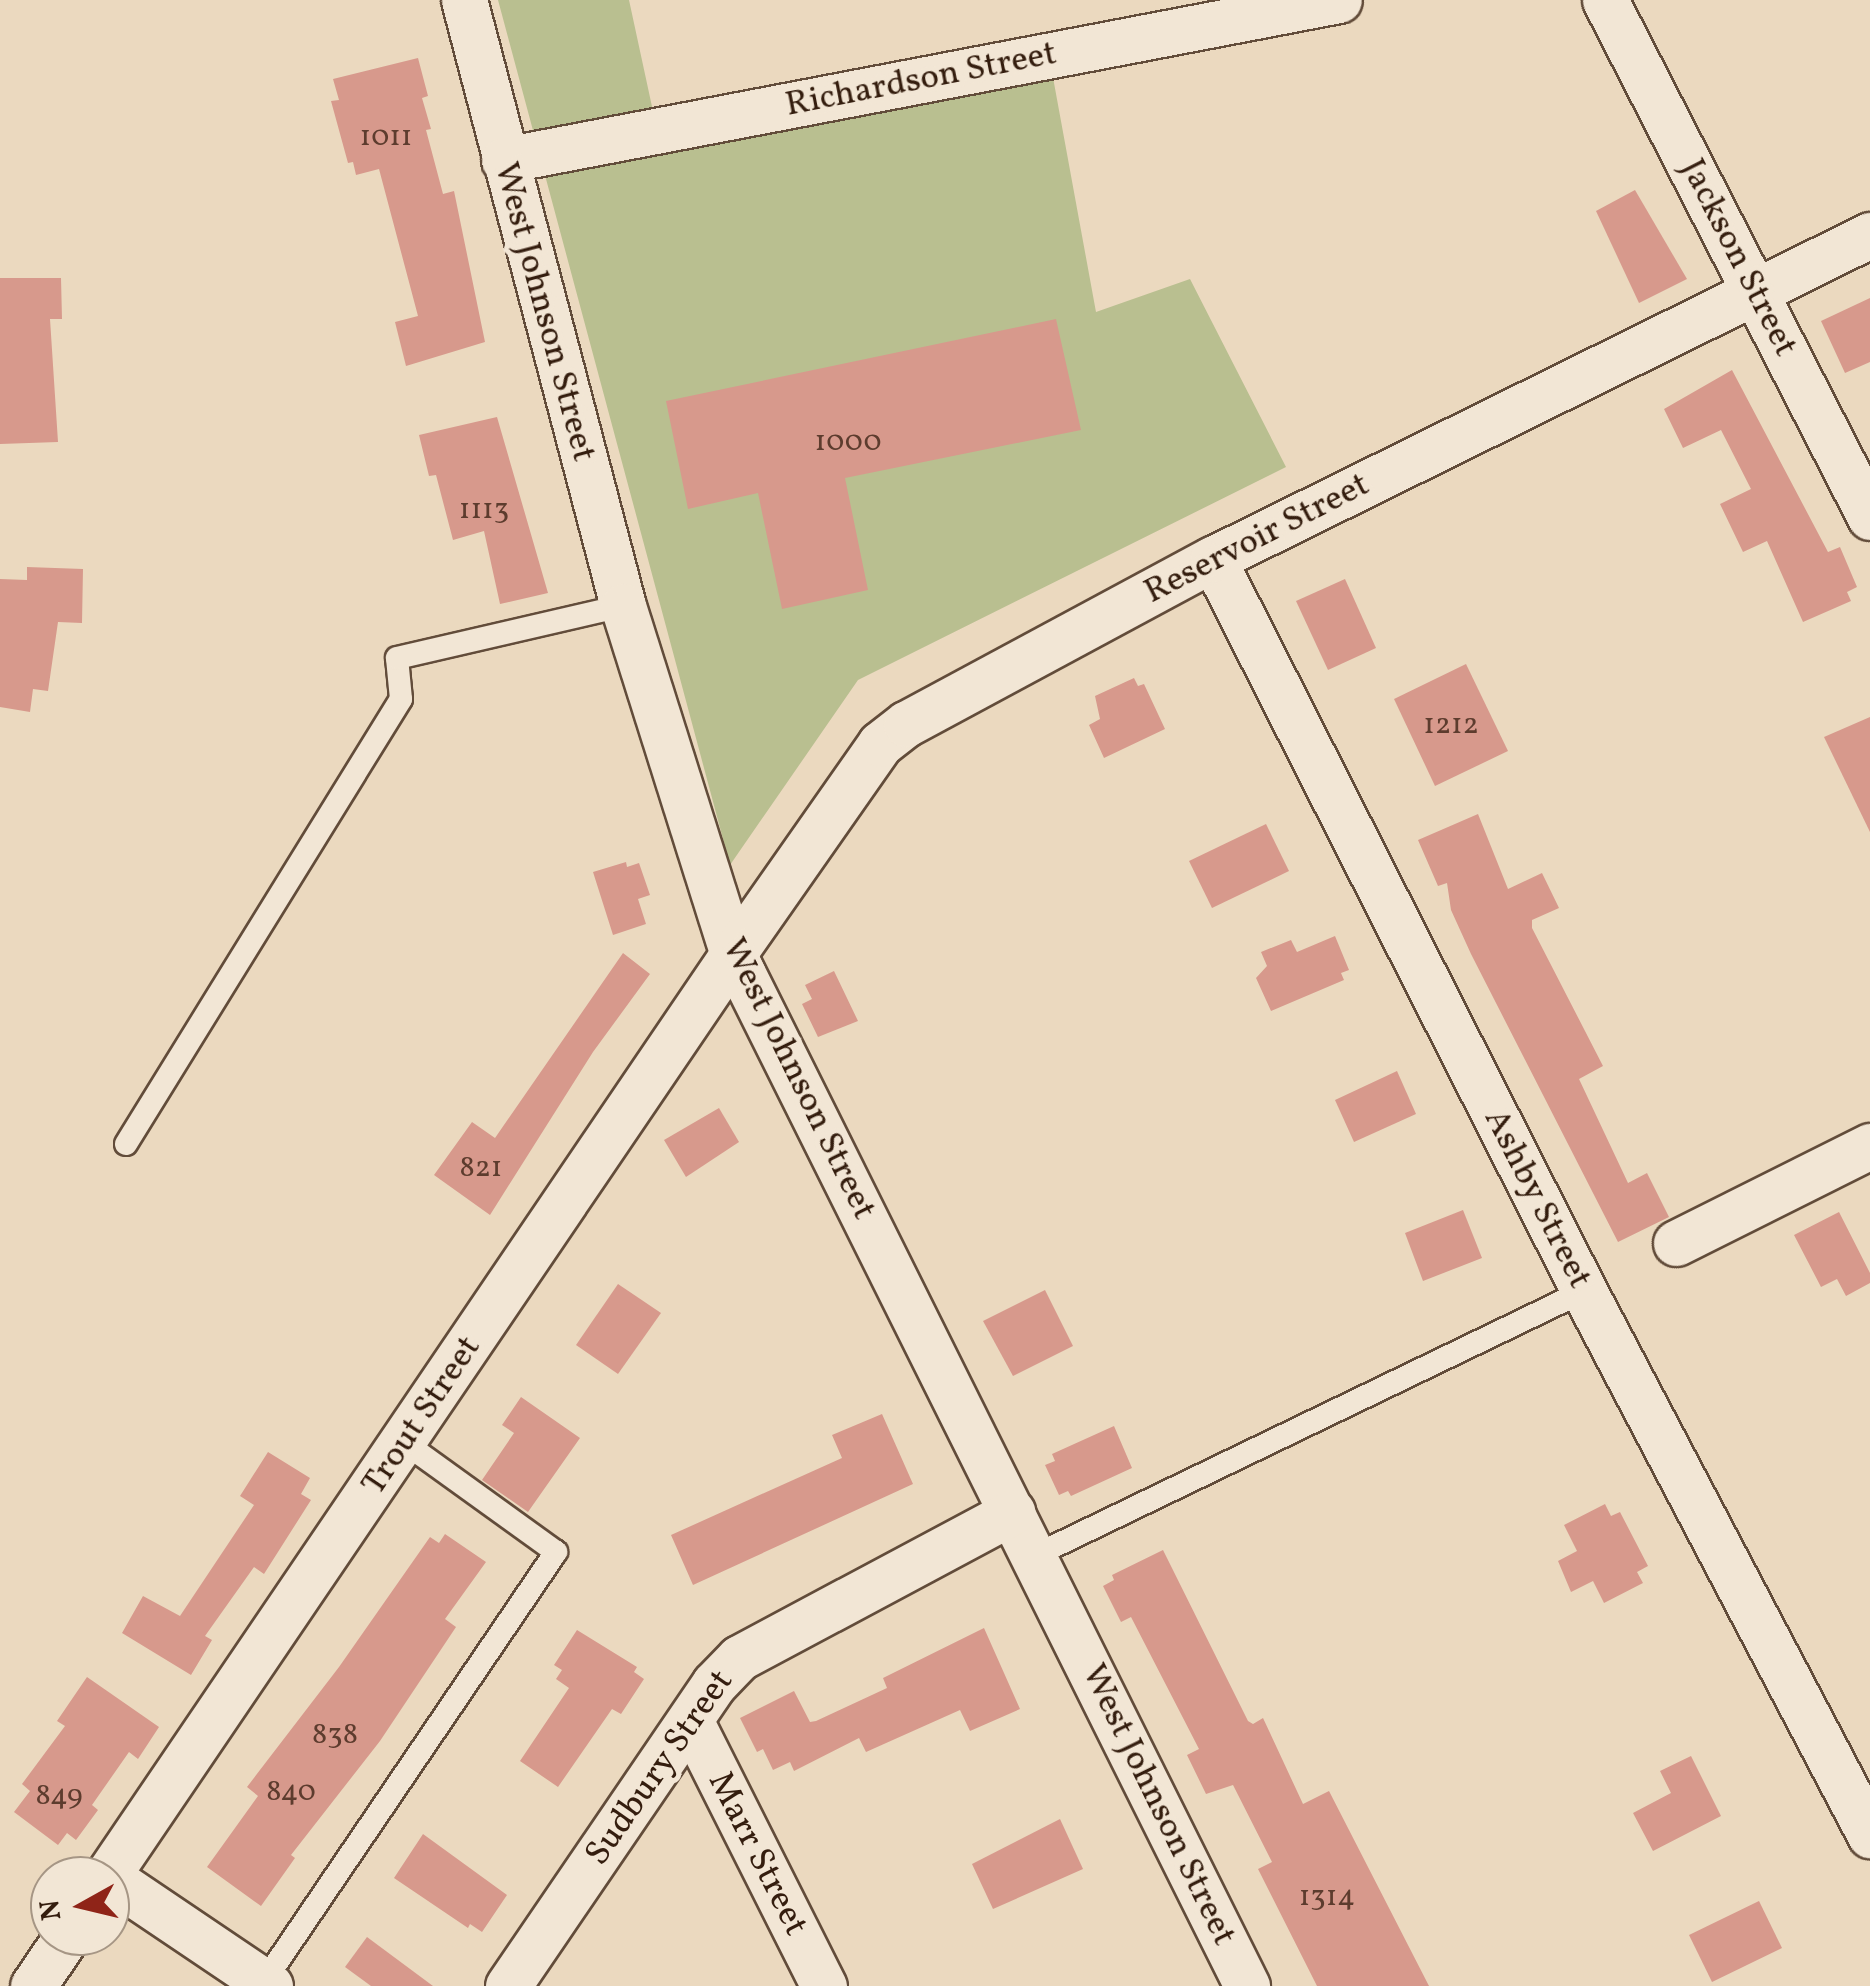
<!DOCTYPE html>
<html>
<head>
<meta charset="utf-8">
<style>
	body { margin:0 }
	#map { position:relative; width:1870px; height:1986px; overflow:hidden; background:#ebd9bf; font-family:Vollkorn,serif }
	div>[style] { position:absolute }
	[style*='--x'] { left:calc(var(--x)*1px); top:calc(var(--y)*1px); width:calc(var(--w)*1px); rotate:calc(var(--a)*1deg) }
	.green>* { inset:0; background:#b9bf90 }
	.building>* { inset:0; background:#d7998c }
	.roads { filter:drop-shadow(2px 0 #624c3a) drop-shadow(-2px 0 #624c3a) drop-shadow(0 2px #624c3a) drop-shadow(0 -2px #624c3a) }
	.lane>* { height:22px; margin:-11px; padding:0 11px; transform-origin:11px; border-radius:11px; background:#f2e6d5 }
	.street>* { height:45px; margin:-22.5px; padding:0 22.5px; transform-origin:22.5px; border-radius:22.5px; background:#f2e6d5 }
	span { translate:-50% -50%; white-space:nowrap; text-align:center; line-height:1.15; -webkit-text-stroke:10px #f2e6d5; paint-order:stroke }
	.number-label { font-size:30px; color:#5d3c2e }
	.number-label span { -webkit-text-stroke-width:0 }
	.street-label { font-size:35px; color:#341d0e }
	.north { position:absolute; left:30px; top:1856px; width:100px; height:100px; box-sizing:border-box; background:#f2e6d5; border:2px solid #a69685; border-radius:50%; rotate:262deg; font-size:28px; font-weight:700; line-height:40px; text-align:center; color:#341d0e }
	.north::after { content:''; display:block; margin:auto; width:35px; height:45px; background:#8f2418; clip-path:polygon(50% 0,100% 100%,50% 72%,0 100%) }
</style>
</head>
<body>
<div id="map">
	<div class="green">
		<div style="clip-path:polygon(498px 0,629px 0,662px 153px,1052px 72px,1096px 312px,1190px 279px,1286px 467px,858px 680px,730px 865px)"></div>
	</div>
	<div class="building">
		<div style="clip-path:polygon(418px 58px,428px 96px,422px 98px,431px 129px,426px 130px,443px 194px,454px 191px,485px 342px,406px 366px,395px 322px,418px 316px,379px 169px,356px 175px,353px 162px,348px 163px,331px 101px,339px 100px,333px 79px)"></div>
		<div style="clip-path:polygon(1635px 190px,1687px 279px,1639px 303px,1596px 211px)"></div>
		<div style="clip-path:polygon(0 278px,61px 278px,62px 319px,50px 319px,58px 442px,0 444px)"></div>
		<div style="clip-path:polygon(1870px 298px,1870px 362px,1845px 373px,1821px 321px)"></div>
		<div style="clip-path:polygon(1056px 319px,1081px 430px,845px 478px,868px 590px,782px 609px,758px 493px,688px 509px,666px 401px)"></div>
		<div style="clip-path:polygon(1732px 370px,1828px 552px,1840px 547px,1857px 587px,1847px 592px,1851px 601px,1803px 622px,1767px 541px,1743px 552px,1720px 504px,1751px 489px,1721px 430px,1683px 448px,1664px 409px)"></div>
		<div style="clip-path:polygon(497px 417px,548px 593px,500px 604px,484px 531px,453px 540px,436px 475px,429px 476px,419px 435px)"></div>
		<div style="clip-path:polygon(27px 567px,83px 569px,82px 623px,58px 622px,48px 691px,33px 689px,30px 712px,0 707px,0 579px,27px 580px)"></div>
		<div style="clip-path:polygon(1345px 579px,1376px 648px,1328px 670px,1296px 601px)"></div>
		<div style="clip-path:polygon(1466px 664px,1508px 751px,1435px 786px,1394px 699px)"></div>
		<div style="clip-path:polygon(1134px 678px,1138px 686px,1144px 684px,1165px 729px,1104px 758px,1089px 725px,1100px 719px,1095px 696px)"></div>
		<div style="clip-path:polygon(1870px 717px,1870px 832px,1824px 737px)"></div>
		<div style="clip-path:polygon(1478px 814px,1508px 889px,1542px 873px,1559px 908px,1532px 920px,1532px 928px,1603px 1066px,1579px 1079px,1628px 1183px,1647px 1173px,1669px 1217px,1618px 1242px,1471px 954px,1451px 910px,1447px 883px,1438px 886px,1418px 840px)"></div>
		<div style="clip-path:polygon(1266px 824px,1289px 871px,1212px 908px,1189px 861px)"></div>
		<div style="clip-path:polygon(626px 862px,627px 867px,639px 863px,650px 895px,638px 899px,646px 924px,613px 935px,593px 872px)"></div>
		<div style="clip-path:polygon(1335px 936px,1349px 970px,1341px 973px,1344px 980px,1271px 1011px,1256px 978px,1267px 966px,1261px 952px,1291px 940px,1297px 952px)"></div>
		<div style="clip-path:polygon(623px 953px,650px 974px,593px 1052px,490px 1215px,434px 1175px,472px 1122px,495px 1138px)"></div>
		<div style="clip-path:polygon(834px 971px,858px 1021px,818px 1037px,802px 1004px,812px 999px,805px 985px)"></div>
		<div style="clip-path:polygon(1397px 1071px,1416px 1114px,1354px 1142px,1335px 1100px)"></div>
		<div style="clip-path:polygon(719px 1108px,739px 1142px,686px 1177px,664px 1140px)"></div>
		<div style="clip-path:polygon(1463px 1210px,1482px 1258px,1423px 1281px,1405px 1233px)"></div>
		<div style="clip-path:polygon(1839px 1212px,1870px 1273px,1870px 1283px,1846px 1296px,1837px 1279px,1821px 1287px,1794px 1235px)"></div>
		<div style="clip-path:polygon(618px 1284px,661px 1313px,618px 1374px,576px 1345px)"></div>
		<div style="clip-path:polygon(1045px 1290px,1073px 1346px,1013px 1376px,983px 1321px)"></div>
		<div style="clip-path:polygon(521px 1397px,580px 1438px,528px 1512px,482px 1480px,514px 1433px,502px 1425px)"></div>
		<div style="clip-path:polygon(882px 1414px,913px 1484px,693px 1585px,671px 1535px,842px 1458px,832px 1435px)"></div>
		<div style="clip-path:polygon(1114px 1426px,1132px 1468px,1071px 1496px,1068px 1491px,1059px 1495px,1045px 1465px,1055px 1461px,1052px 1454px)"></div>
		<div style="clip-path:polygon(268px 1452px,310px 1478px,301px 1494px,311px 1500px,264px 1574px,254px 1567px,205px 1636px,212px 1640px,191px 1675px,122px 1633px,143px 1596px,180px 1616px,254px 1505px,240px 1496px)"></div>
		<div style="clip-path:polygon(1605px 1504px,1611px 1516px,1620px 1512px,1648px 1566px,1637px 1572px,1643px 1583px,1604px 1603px,1593px 1581px,1571px 1592px,1558px 1561px,1577px 1551px,1564px 1525px)"></div>
		<div style="clip-path:polygon(445px 1534px,486px 1562px,445px 1619px,456px 1627px,380px 1741px,291px 1855px,295px 1858px,261px 1906px,207px 1867px,258px 1796px,247px 1787px,339px 1667px,430px 1537px,439px 1543px)"></div>
		<div style="clip-path:polygon(1163px 1550px,1248px 1721px,1253px 1724px,1263px 1718px,1303px 1804px,1329px 1791px,1429px 1986px,1317px 1986px,1258px 1869px,1272px 1862px,1233px 1785px,1206px 1794px,1187px 1755px,1199px 1749px,1131px 1617px,1121px 1622px,1103px 1586px,1114px 1580px,1112px 1575px)"></div>
		<div style="clip-path:polygon(984px 1628px,1020px 1709px,970px 1731px,960px 1710px,866px 1752px,859px 1738px,794px 1771px,790px 1762px,773px 1770px,763px 1749px,757px 1752px,740px 1718px,794px 1691px,810px 1722px,816px 1721px,887px 1688px,883px 1678px)"></div>
		<div style="clip-path:polygon(577px 1630px,637px 1667px,634px 1672px,644px 1679px,621px 1714px,612px 1709px,558px 1787px,520px 1761px,569px 1688px,556px 1679px,562px 1670px,554px 1665px)"></div>
		<div style="clip-path:polygon(87px 1677px,159px 1727px,138px 1759px,129px 1752px,92px 1805px,98px 1810px,76px 1840px,67px 1833px,58px 1845px,14px 1812px,30px 1791px,22px 1784px,65px 1726px,57px 1721px)"></div>
		<div style="clip-path:polygon(1691px 1756px,1721px 1816px,1653px 1851px,1633px 1813px,1671px 1793px,1660px 1771px)"></div>
		<div style="clip-path:polygon(1060px 1819px,1083px 1869px,993px 1909px,972px 1864px)"></div>
		<div style="clip-path:polygon(423px 1834px,507px 1895px,482px 1932px,470px 1924px,468px 1928px,394px 1878px)"></div>
		<div style="clip-path:polygon(1759px 1901px,1782px 1948px,1712px 1982px,1689px 1935px)"></div>
		<div style="clip-path:polygon(367px 1937px,433px 1986px,371px 1986px,345px 1967px)"></div>
	</div>
	<div class="roads">
		<div class="lane">
			<div style="--x:126;--y:1144;--w:523;--a:-58.28"></div>
			<div style="--x:401;--y:699;--w:41;--a:-95.6"></div>
			<div style="--x:397;--y:658;--w:232;--a:-13"></div>
			<div style="--x:1034;--y:1556;--w:611;--a:-25.73"></div>
			<div style="--x:261;--y:1986;--w:525;--a:-55.8"></div>
			<div style="--x:556;--y:1552;--w:186;--a:-144.2"></div>
		</div>
		<div class="street">
			<div style="--x:464;--y:0;--w:627;--a:75.3"></div>
			<div style="--x:623;--y:606;--w:365;--a:72.5"></div>
			<div style="--x:733;--y:954;--w:1153;--a:63.52"></div>
			<div style="--x:1605;--y:0;--w:581;--a:62.86"></div>
			<div style="--x:504;--y:160;--w:850;--a:-10.85"></div>
			<div style="--x:1213;--y:559;--w:821;--a:63.12"></div>
			<div style="--x:1584;--y:1291;--w:615;--a:62.27"></div>
			<div style="--x:1676;--y:1243;--w:217;--a:-26.6"></div>
			<div style="--x:691;--y:1722;--w:296;--a:63.3"></div>
			<div style="--x:107;--y:1876;--w:1114;--a:-55.83"></div>
			<div style="--x:733;--y:954;--w:256;--a:-55"></div>
			<div style="--x:880;--y:744;--w:33;--a:-38"></div>
			<div style="--x:906;--y:724;--w:349;--a:-28.3"></div>
			<div style="--x:1213;--y:559;--w:733;--a:-26.25"></div>
			<div style="--x:110;--y:1878;--w:193;--a:34"></div>
			<div style="--x:33;--y:1986;--w:60;--a:-55.8"></div>
			<div style="--x:508;--y:1986;--w:366;--a:-55.7"></div>
			<div style="--x:714;--y:1684;--w:36;--a:-46"></div>
			<div style="--x:739;--y:1658;--w:310;--a:-28.1"></div>
		</div>
	</div>
	<div class="number-label">
		<span style="left:386px;top:137px">1011</span>
		<span style="left:848px;top:442px">1000</span>
		<span style="left:484px;top:510px">1113</span>
		<span style="left:1451px;top:725px">1212</span>
		<span style="left:481px;top:1168px">821</span>
		<span style="left:335px;top:1735px">838</span>
		<span style="left:291px;top:1792px">840</span>
		<span style="left:59px;top:1796px">849</span>
		<span style="left:1327px;top:1897px">1314</span>
	</div>
	<div class="street-label">
		<span style="left:921px;top:80px;rotate:-11deg">Richardson Street</span>
		<span style="left:1738px;top:258px;rotate:63deg">Jackson Street</span>
		<span style="left:544px;top:312px;rotate:75deg">West Johnson Street</span>
		<span style="left:1257px;top:539px;rotate:-27deg">Reservoir Street</span>
		<span style="left:798px;top:1079px;rotate:64deg">West Johnson Street</span>
		<span style="left:1537px;top:1199px;rotate:63deg">Ashby Street</span>
		<span style="left:422px;top:1416px;rotate:-56deg">Trout Street</span>
		<span style="left:660px;top:1768px;rotate:-55deg">Sudbury Street</span>
		<span style="left:1158px;top:1805px;rotate:64deg">West Johnson Street</span>
		<span style="left:757px;top:1854px;rotate:63deg">Marr Street</span>
	</div>
	<div class="north">N</div>
</div>
</body>
</html>
